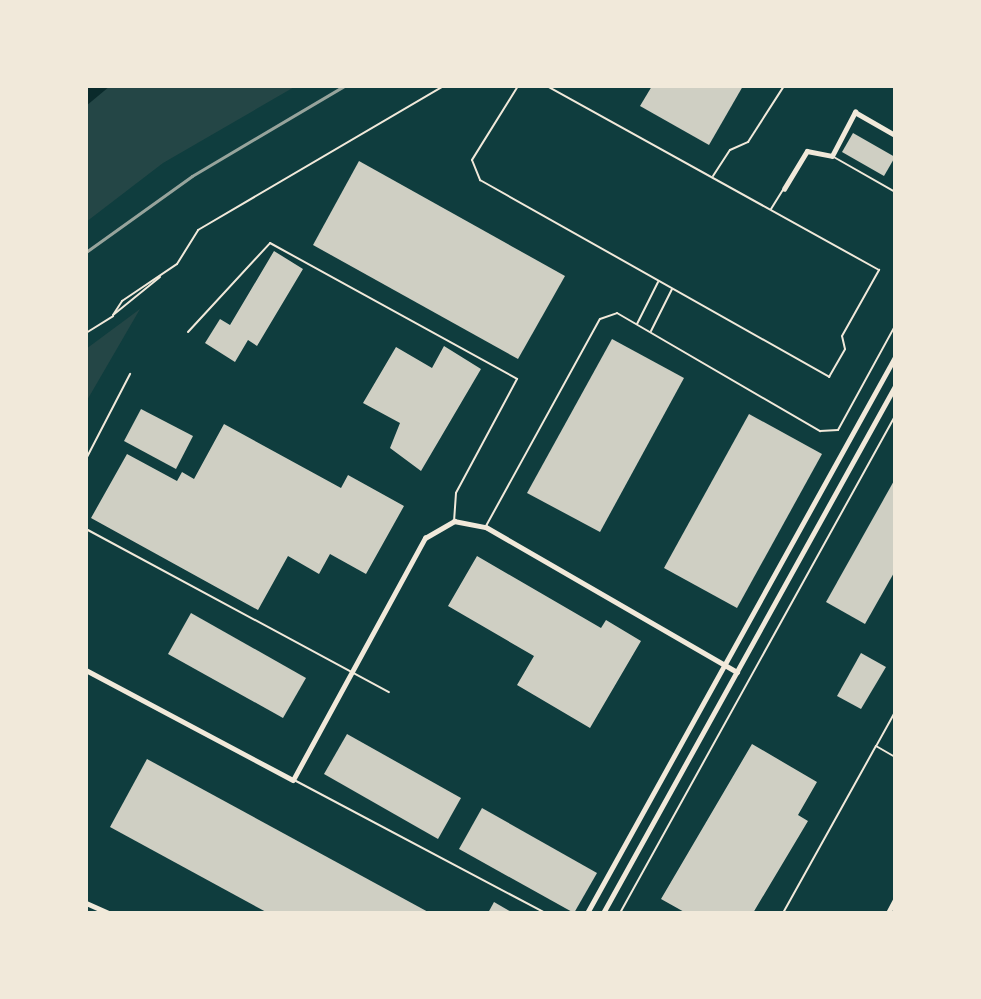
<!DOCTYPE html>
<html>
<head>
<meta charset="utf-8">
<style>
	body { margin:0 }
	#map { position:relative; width:981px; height:999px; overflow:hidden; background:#0f3d3e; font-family:Barlow,sans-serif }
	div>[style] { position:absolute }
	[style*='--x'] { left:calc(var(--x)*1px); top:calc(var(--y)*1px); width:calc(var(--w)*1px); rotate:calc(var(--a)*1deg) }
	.green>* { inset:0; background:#244646 }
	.water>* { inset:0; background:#0a2a2b }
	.building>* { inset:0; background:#cfcfc3 }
	.service>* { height:2px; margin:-1px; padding:0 1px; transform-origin:1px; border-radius:1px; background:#f1e9da }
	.minor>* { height:4.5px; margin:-2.25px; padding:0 2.25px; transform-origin:2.25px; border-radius:2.25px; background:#f1e9da }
	.tertiary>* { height:5px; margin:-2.5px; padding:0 2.5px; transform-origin:2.5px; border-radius:2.5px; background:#f1e9da }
	.rail>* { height:2.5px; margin:-1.25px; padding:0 1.25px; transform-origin:1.25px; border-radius:1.25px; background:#97a49c }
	span { translate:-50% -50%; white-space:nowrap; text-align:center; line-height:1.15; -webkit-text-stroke:6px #f1e9da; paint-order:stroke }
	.frame { position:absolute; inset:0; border:88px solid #f1e9da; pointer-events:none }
</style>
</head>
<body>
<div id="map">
	<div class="green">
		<div style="clip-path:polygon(86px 86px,296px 86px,163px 163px,86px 222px)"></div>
		<div style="clip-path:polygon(140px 309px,86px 402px,86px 349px)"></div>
	</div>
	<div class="water">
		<div style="clip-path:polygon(86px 86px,110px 86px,86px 106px)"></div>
	</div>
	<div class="building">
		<div style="clip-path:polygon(652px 86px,743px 86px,709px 145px,640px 106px)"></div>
		<div style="clip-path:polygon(853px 133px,895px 157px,884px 176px,842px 152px)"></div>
		<div style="clip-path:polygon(359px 161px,565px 276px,518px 359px,313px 245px)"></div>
		<div style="clip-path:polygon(274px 251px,303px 269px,257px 346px,248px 340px,235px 362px,205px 343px,220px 319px,230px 325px)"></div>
		<div style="clip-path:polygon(612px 339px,684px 378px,600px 532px,527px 493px)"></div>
		<div style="clip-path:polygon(444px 346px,481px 369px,421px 471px,390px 448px,400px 423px,363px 403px,396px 347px,432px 368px)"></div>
		<div style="clip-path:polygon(141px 409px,193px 436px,176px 469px,124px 441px)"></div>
		<div style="clip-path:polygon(749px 414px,822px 454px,737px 608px,664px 568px)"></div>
		<div style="clip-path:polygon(224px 424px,341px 488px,348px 475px,404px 506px,366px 574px,330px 554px,319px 574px,288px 556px,258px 610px,91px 518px,127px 454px,177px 481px,182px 472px,194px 479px)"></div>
		<div style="clip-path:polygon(895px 479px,895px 571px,865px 624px,826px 602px)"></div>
		<div style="clip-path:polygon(477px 556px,601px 628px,606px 620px,641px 641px,590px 728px,517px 685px,534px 656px,448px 606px)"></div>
		<div style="clip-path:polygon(191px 613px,306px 678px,283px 718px,168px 654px)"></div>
		<div style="clip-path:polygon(861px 653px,886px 667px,861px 709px,837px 696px)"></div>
		<div style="clip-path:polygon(347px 734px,461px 798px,438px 839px,324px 774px)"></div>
		<div style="clip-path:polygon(752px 744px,817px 782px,798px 815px,808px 821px,753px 913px,686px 913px,661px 899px)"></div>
		<div style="clip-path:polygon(147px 759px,430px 913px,268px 913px,110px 827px)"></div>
		<div style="clip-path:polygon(482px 808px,597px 873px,574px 913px,459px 849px)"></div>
		<div style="clip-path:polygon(494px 902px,513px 913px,488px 913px)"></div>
	</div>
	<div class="service">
		<div style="--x:518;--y:86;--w:87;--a:121.9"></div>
		<div style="--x:472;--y:160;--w:22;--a:68"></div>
		<div style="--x:480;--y:180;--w:401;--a:29.4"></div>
		<div style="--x:829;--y:377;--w:32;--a:-60"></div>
		<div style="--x:845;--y:349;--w:13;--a:-103"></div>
		<div style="--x:842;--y:336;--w:76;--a:-60.7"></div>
		<div style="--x:879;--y:270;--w:380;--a:-151"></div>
		<div style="--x:832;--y:156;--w:73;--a:29.7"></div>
		<div style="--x:713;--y:176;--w:31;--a:-57"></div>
		<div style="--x:730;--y:150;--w:20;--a:-24"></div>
		<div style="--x:748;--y:142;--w:67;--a:-57.3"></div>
		<div style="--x:771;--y:209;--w:22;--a:-58"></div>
		<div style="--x:160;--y:277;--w:60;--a:141"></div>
		<div style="--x:113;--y:315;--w:17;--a:-57"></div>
		<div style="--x:122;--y:301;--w:66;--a:-33.9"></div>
		<div style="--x:177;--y:264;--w:40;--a:-58"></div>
		<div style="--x:198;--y:230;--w:284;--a:-30.4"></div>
		<div style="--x:637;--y:324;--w:47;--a:-63.4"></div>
		<div style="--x:651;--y:331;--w:47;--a:-63.4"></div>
		<div style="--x:188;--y:332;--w:121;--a:-47.3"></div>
		<div style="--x:270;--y:243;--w:282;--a:28.8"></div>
		<div style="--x:517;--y:379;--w:129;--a:118.2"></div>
		<div style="--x:456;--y:493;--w:27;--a:94"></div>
		<div style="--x:86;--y:333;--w:32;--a:-32"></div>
		<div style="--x:86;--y:459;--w:96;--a:-62.6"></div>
		<div style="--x:486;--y:526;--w:236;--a:-61.2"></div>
		<div style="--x:600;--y:319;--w:18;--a:-19"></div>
		<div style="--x:617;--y:313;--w:235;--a:30.2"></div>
		<div style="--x:820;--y:431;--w:18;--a:-3"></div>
		<div style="--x:838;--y:430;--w:119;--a:-61.3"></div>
		<div style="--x:86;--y:529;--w:344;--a:28.3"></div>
		<div style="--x:895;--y:712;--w:39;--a:119"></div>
		<div style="--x:876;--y:746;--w:22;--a:30"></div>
		<div style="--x:296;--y:781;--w:282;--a:27.9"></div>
		<div style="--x:620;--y:913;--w:568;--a:-61.04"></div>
		<div style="--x:783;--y:913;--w:191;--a:-60.9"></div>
	</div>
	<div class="minor">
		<div style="--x:784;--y:189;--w:44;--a:-58.8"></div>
		<div style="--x:807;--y:151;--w:25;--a:11"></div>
		<div style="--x:832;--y:156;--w:50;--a:-62.4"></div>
		<div style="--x:855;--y:112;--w:46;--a:29.9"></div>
		<div style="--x:86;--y:670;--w:234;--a:28"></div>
		<div style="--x:293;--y:780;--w:276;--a:-61.4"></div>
		<div style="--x:425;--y:538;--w:34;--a:-30"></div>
		<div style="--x:454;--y:521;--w:33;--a:11"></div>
		<div style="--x:486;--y:527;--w:290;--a:30"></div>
		<div style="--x:888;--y:913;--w:15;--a:-62"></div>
	</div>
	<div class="tertiary">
		<div style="--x:86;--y:903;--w:24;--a:24"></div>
		<div style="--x:587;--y:913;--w:636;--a:-61.02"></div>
		<div style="--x:603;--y:913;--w:602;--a:-61.01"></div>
	</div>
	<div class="rail">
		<div style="--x:86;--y:252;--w:130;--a:-35.6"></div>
		<div style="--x:192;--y:176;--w:177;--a:-30.6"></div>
	</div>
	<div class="frame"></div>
</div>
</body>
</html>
